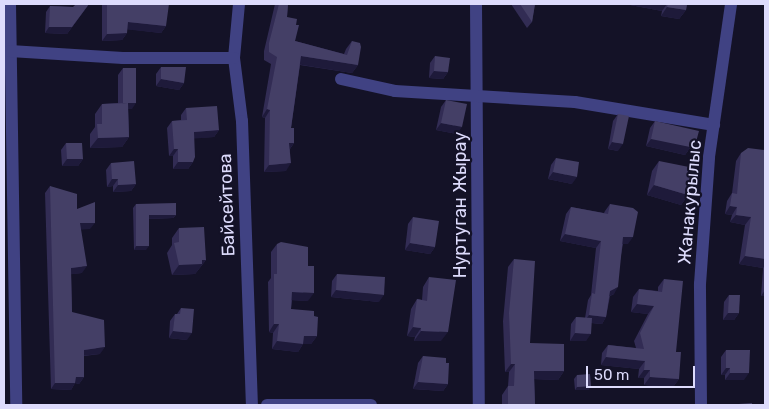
<!DOCTYPE html>
<html>
<head>
<meta charset="utf-8">
<style>
	body { margin:0 }
	#map { position:relative; width:769px; height:409px; overflow:hidden; background:#141227; font-family:Rubik,sans-serif }
	div>[style] { position:absolute }
	[style*='--x'] { left:calc(var(--x)*1px); top:calc(var(--y)*1px); width:calc(var(--w)*1px); rotate:calc(var(--a)*1deg) }
	.minor>* { height:12px; margin:-6px; padding:0 6px; transform-origin:6px; border-radius:6px; background:#404283 }
	.wall>* { inset:0; background:#322c54 }
	.shaded-wall>* { inset:0; background:#1e1a3a }
	.building>* { inset:0; background:#443f66 }
	span { translate:-50% -50%; white-space:nowrap; text-align:center; line-height:1.15; -webkit-text-stroke:4.5px #141227; paint-order:stroke }
	.street-label { font-size:18px; color:#dddbfc }
	.frame { position:absolute; inset:0; border:5px solid #dddbfc; pointer-events:none }
	.scale { position:absolute; left:586px; top:366px; width:109px; height:22px; box-sizing:border-box; border:2px solid #dddbfc; border-top:0; padding-left:6px; font-size:15px; line-height:18px; white-space:nowrap; color:#dddbfc; -webkit-text-stroke:4px #141227; paint-order:stroke }
</style>
</head>
<body>
<div id="map">
	<div class="minor">
		<div style="--x:10;--y:4;--w:401;--a:89.1"></div>
		<div style="--x:239;--y:4;--w:54;--a:95.3"></div>
		<div style="--x:234;--y:58;--w:64;--a:82.8"></div>
		<div style="--x:242;--y:121;--w:284;--a:88"></div>
		<div style="--x:476;--y:4;--w:401;--a:89.6"></div>
		<div style="--x:10;--y:51;--w:113;--a:3.5"></div>
		<div style="--x:123;--y:58;--w:111;--a:0"></div>
		<div style="--x:341;--y:79;--w:55;--a:12.5"></div>
		<div style="--x:395;--y:91;--w:180;--a:3.5"></div>
		<div style="--x:575;--y:102;--w:141;--a:9.4"></div>
		<div style="--x:267;--y:405;--w:104;--a:0"></div>
		<div style="--x:701;--y:405;--w:121;--a:-90.5"></div>
		<div style="--x:700;--y:284;--w:127;--a:-85.9"></div>
		<div style="--x:709;--y:157;--w:155;--a:-81.8"></div>
	</div>
	<div class="wall">
		<div style="clip-path:polygon(89px 4px,67px 34px,45px 33px,46px 12px,50px 6px,73px 7px)"></div>
		<div style="clip-path:polygon(102px 4px,164px 4px,166px 26px,161px 33px,127px 29px,127px 33px,122px 40px,102px 41px)"></div>
		<div style="clip-path:polygon(275px 4px,288px 4px,287px 17px,296px 25px,295px 41px,344px 54px,346px 49px,352px 41px,358px 65px,352px 73px,300px 65px,291px 128px,294px 143px,290px 149px,286px 171px,264px 172px,265px 118px,262px 117px,271px 64px,264px 60px,264px 51px)"></div>
		<div style="clip-path:polygon(511px 4px,535px 4px,532px 22px,527px 28px)"></div>
		<div style="clip-path:polygon(625px 4px,687px 4px,686px 10px,679px 19px,661px 16px,662px 11px)"></div>
		<div style="clip-path:polygon(435px 56px,448px 72px,443px 79px,429px 78px,430px 63px)"></div>
		<div style="clip-path:polygon(161px 67px,184px 83px,179px 90px,156px 86px,156px 74px)"></div>
		<div style="clip-path:polygon(123px 68px,132px 109px,128px 109px,129px 137px,122px 147px,90px 148px,90px 134px,95px 127px,95px 114px,102px 104px,118px 103px,118px 75px)"></div>
		<div style="clip-path:polygon(446px 100px,457px 134px,436px 130px,441px 107px)"></div>
		<div style="clip-path:polygon(186px 108px,219px 130px,214px 137px,194px 138px,193px 162px,188px 169px,173px 169px,173px 156px,169px 156px,167px 128px,172px 121px,181px 120px,181px 115px)"></div>
		<div style="clip-path:polygon(618px 114px,618px 151px,608px 149px,613px 121px)"></div>
		<div style="clip-path:polygon(655px 121px,692px 149px,690px 148px,685px 155px,646px 146px,650px 128px)"></div>
		<div style="clip-path:polygon(66px 143px,83px 159px,78px 166px,62px 166px,61px 150px)"></div>
		<div style="clip-path:polygon(765px 150px,765px 296px,761px 296px,763px 269px,763px 268px,739px 264px,745px 225px,730px 222px,732px 215px,725px 214px,727px 201px,732px 193px,736px 161px,741px 153px)"></div>
		<div style="clip-path:polygon(556px 158px,572px 184px,548px 179px,551px 165px)"></div>
		<div style="clip-path:polygon(659px 161px,688px 195px,681px 205px,647px 195px,652px 171px)"></div>
		<div style="clip-path:polygon(111px 163px,136px 184px,131px 191px,113px 192px,113px 186px,107px 187px,106px 170px)"></div>
		<div style="clip-path:polygon(50px 186px,77px 209px,90px 229px,81px 229px,82px 273px,71px 274px,72px 312px,100px 354px,84px 356px,84px 377px,79px 384px,75px 383px,71px 390px,51px 389px,45px 193px)"></div>
		<div style="clip-path:polygon(136px 204px,176px 215px,173px 218px,149px 219px,146px 250px,134px 250px,133px 208px)"></div>
		<div style="clip-path:polygon(610px 204px,628px 244px,623px 244px,614px 294px,610px 296px,606px 317px,602px 324px,591px 323px,586px 341px,570px 341px,571px 324px,576px 317px,585px 318px,588px 300px,591px 295px,596px 248px,560px 241px,566px 214px,571px 207px,604px 213px,605px 211px)"></div>
		<div style="clip-path:polygon(413px 217px,435px 247px,430px 254px,405px 250px,408px 224px)"></div>
		<div style="clip-path:polygon(179px 228px,206px 260px,195px 274px,172px 275px,167px 253px,172px 245px,172px 238px)"></div>
		<div style="clip-path:polygon(277px 244px,308px 301px,292px 300px,291px 309px,314px 316px,317px 336px,311px 344px,303px 344px,298px 352px,272px 349px,273px 333px,269px 332px,268px 282px,271px 278px,271px 252px)"></div>
		<div style="clip-path:polygon(514px 259px,530px 343px,564px 371px,558px 380px,534px 379px,535px 405px,502px 405px,502px 395px,508px 386px,509px 372px,505px 372px,503px 321px,508px 267px)"></div>
		<div style="clip-path:polygon(337px 274px,379px 302px,331px 297px,332px 281px)"></div>
		<div style="clip-path:polygon(429px 277px,441px 341px,414px 341px,415px 337px,407px 336px,411px 309px,417px 299px,422px 300px,423px 287px)"></div>
		<div style="clip-path:polygon(664px 279px,676px 352px,679px 379px,673px 387px,644px 385px,644px 378px,638px 378px,639px 369px,601px 365px,602px 353px,608px 345px,636px 348px,634px 341px,648px 314px,631px 312px,633px 297px,639px 289px,658px 291px,658px 287px)"></div>
		<div style="clip-path:polygon(729px 295px,739px 313px,734px 320px,723px 320px,724px 302px)"></div>
		<div style="clip-path:polygon(181px 308px,187px 340px,169px 338px,170px 321px,175px 314px,177px 314px)"></div>
		<div style="clip-path:polygon(726px 350px,744px 380px,725px 380px,725px 375px,721px 375px,721px 357px)"></div>
		<div style="clip-path:polygon(423px 356px,446px 363px,448px 384px,443px 391px,413px 389px,418px 363px)"></div>
		<div style="clip-path:polygon(577px 375px,591px 386px,588px 390px,575px 390px,574px 379px)"></div>
	</div>
	<div class="shaded-wall">
		<div style="clip-path:polygon(89px 4px,67px 34px,45px 33px,49px 27px)"></div>
		<div style="clip-path:polygon(625px 4px,667px 4px,662px 11px)"></div>
		<div style="clip-path:polygon(667px 7px,686px 10px,679px 19px,661px 16px)"></div>
		<div style="clip-path:polygon(128px 22px,166px 26px,161px 33px,123px 29px)"></div>
		<div style="clip-path:polygon(127px 33px,122px 40px,102px 41px,107px 34px)"></div>
		<div style="clip-path:polygon(301px 56px,358px 65px,352px 73px,296px 64px)"></div>
		<div style="clip-path:polygon(434px 71px,448px 72px,443px 79px,429px 78px)"></div>
		<div style="clip-path:polygon(161px 79px,184px 83px,179px 90px,156px 86px)"></div>
		<div style="clip-path:polygon(123px 103px,136px 103px,132px 109px,118px 109px)"></div>
		<div style="clip-path:polygon(267px 109px,270px 110px,265px 118px,262px 117px)"></div>
		<div style="clip-path:polygon(441px 123px,462px 127px,457px 134px,436px 130px)"></div>
		<div style="clip-path:polygon(219px 130px,214px 137px,189px 139px,194px 132px)"></div>
		<div style="clip-path:polygon(129px 137px,122px 147px,90px 148px,98px 138px)"></div>
		<div style="clip-path:polygon(651px 139px,692px 141px,696px 142px,692px 149px,690px 148px,685px 155px,646px 146px)"></div>
		<div style="clip-path:polygon(612px 142px,623px 144px,618px 151px,608px 149px)"></div>
		<div style="clip-path:polygon(289px 143px,294px 143px,289px 150px)"></div>
		<div style="clip-path:polygon(174px 149px,178px 149px,173px 156px,169px 156px)"></div>
		<div style="clip-path:polygon(67px 159px,83px 159px,78px 166px,62px 166px)"></div>
		<div style="clip-path:polygon(178px 162px,193px 162px,188px 169px,173px 169px)"></div>
		<div style="clip-path:polygon(291px 163px,286px 171px,264px 172px,269px 165px)"></div>
		<div style="clip-path:polygon(553px 172px,577px 177px,572px 184px,548px 179px)"></div>
		<div style="clip-path:polygon(112px 179px,118px 179px,113px 186px,107px 187px)"></div>
		<div style="clip-path:polygon(136px 184px,131px 191px,113px 192px,118px 185px)"></div>
		<div style="clip-path:polygon(654px 185px,688px 195px,681px 205px,647px 195px)"></div>
		<div style="clip-path:polygon(730px 206px,737px 207px,732px 215px,725px 214px)"></div>
		<div style="clip-path:polygon(149px 215px,176px 215px,173px 218px,146px 219px)"></div>
		<div style="clip-path:polygon(736px 215px,751px 217px,745px 225px,730px 222px)"></div>
		<div style="clip-path:polygon(80px 223px,95px 223px,90px 229px,76px 230px)"></div>
		<div style="clip-path:polygon(565px 234px,601px 241px,596px 248px,560px 241px)"></div>
		<div style="clip-path:polygon(623px 237px,633px 237px,628px 244px,619px 244px)"></div>
		<div style="clip-path:polygon(410px 243px,435px 247px,430px 254px,405px 250px)"></div>
		<div style="clip-path:polygon(136px 246px,149px 246px,146px 250px,134px 250px)"></div>
		<div style="clip-path:polygon(745px 256px,765px 259px,765px 265px,763px 268px,739px 264px)"></div>
		<div style="clip-path:polygon(202px 260px,206px 260px,195px 274px,172px 275px,179px 265px)"></div>
		<div style="clip-path:polygon(87px 266px,82px 273px,66px 275px,71px 268px)"></div>
		<div style="clip-path:polygon(618px 287px,614px 294px,605px 298px,610px 291px)"></div>
		<div style="clip-path:polygon(336px 290px,384px 295px,379px 302px,331px 297px)"></div>
		<div style="clip-path:polygon(765px 290px,765px 296px,761px 296px)"></div>
		<div style="clip-path:polygon(292px 292px,314px 293px,308px 301px,286px 300px)"></div>
		<div style="clip-path:polygon(637px 304px,654px 306px,648px 314px,631px 312px)"></div>
		<div style="clip-path:polygon(728px 313px,739px 313px,734px 320px,723px 320px)"></div>
		<div style="clip-path:polygon(589px 315px,606px 317px,602px 324px,584px 322px)"></div>
		<div style="clip-path:polygon(274px 324px,279px 324px,273px 333px,269px 332px)"></div>
		<div style="clip-path:polygon(413px 327px,421px 328px,415px 337px,407px 336px)"></div>
		<div style="clip-path:polygon(173px 331px,192px 333px,187px 340px,169px 338px)"></div>
		<div style="clip-path:polygon(421px 331px,448px 332px,441px 341px,414px 341px)"></div>
		<div style="clip-path:polygon(575px 333px,591px 334px,586px 341px,570px 341px)"></div>
		<div style="clip-path:polygon(304px 336px,317px 336px,311px 344px,303px 344px,298px 352px,272px 349px,277px 341px)"></div>
		<div style="clip-path:polygon(105px 347px,100px 354px,79px 356px,84px 350px)"></div>
		<div style="clip-path:polygon(606px 357px,645px 361px,639px 369px,601px 365px)"></div>
		<div style="clip-path:polygon(511px 364px,515px 364px,509px 372px,505px 372px)"></div>
		<div style="clip-path:polygon(726px 368px,730px 368px,725px 375px,721px 375px)"></div>
		<div style="clip-path:polygon(644px 370px,650px 370px,644px 378px,638px 378px)"></div>
		<div style="clip-path:polygon(534px 371px,564px 371px,558px 380px,528px 379px)"></div>
		<div style="clip-path:polygon(730px 373px,749px 373px,744px 380px,725px 380px)"></div>
		<div style="clip-path:polygon(76px 377px,84px 377px,79px 384px,75px 383px,71px 390px,51px 389px,55px 383px)"></div>
		<div style="clip-path:polygon(650px 377px,679px 379px,673px 387px,644px 385px)"></div>
		<div style="clip-path:polygon(418px 382px,448px 384px,443px 391px,413px 389px)"></div>
		<div style="clip-path:polygon(591px 386px,588px 390px,575px 390px,577px 387px)"></div>
	</div>
	<div class="building">
		<div style="clip-path:polygon(76px 4px,89px 4px,72px 27px,49px 27px,50px 6px,73px 7px)"></div>
		<div style="clip-path:polygon(107px 4px,169px 4px,166px 26px,128px 22px,127px 33px,107px 34px)"></div>
		<div style="clip-path:polygon(279px 4px,288px 4px,287px 17px,297px 19px,296px 25px,299px 25px,295px 41px,347px 55px,352px 41px,360px 43px,361px 47px,358px 65px,301px 56px,291px 128px,294px 128px,294px 143px,289px 143px,291px 163px,269px 165px,270px 110px,267px 109px,277px 57px,269px 52px,269px 43px)"></div>
		<div style="clip-path:polygon(520px 4px,535px 4px,532px 22px)"></div>
		<div style="clip-path:polygon(668px 4px,687px 4px,686px 10px,667px 7px)"></div>
		<div style="clip-path:polygon(435px 56px,450px 58px,448px 72px,434px 71px)"></div>
		<div style="clip-path:polygon(161px 67px,186px 67px,184px 83px,161px 79px)"></div>
		<div style="clip-path:polygon(123px 68px,136px 68px,136px 103px,123px 103px)"></div>
		<div style="clip-path:polygon(446px 100px,467px 104px,462px 127px,441px 123px)"></div>
		<div style="clip-path:polygon(128px 103px,129px 137px,98px 138px,97px 124px,102px 124px,102px 104px)"></div>
		<div style="clip-path:polygon(217px 106px,219px 130px,194px 132px,195px 157px,193px 162px,178px 162px,178px 149px,174px 149px,172px 121px,187px 120px,186px 108px)"></div>
		<div style="clip-path:polygon(618px 114px,629px 116px,623px 144px,612px 142px)"></div>
		<div style="clip-path:polygon(655px 121px,699px 131px,696px 142px,692px 141px,690px 147px,651px 139px)"></div>
		<div style="clip-path:polygon(66px 143px,82px 143px,83px 159px,67px 159px)"></div>
		<div style="clip-path:polygon(748px 148px,765px 150px,765px 259px,745px 256px,751px 217px,736px 215px,737px 207px,730px 206px,732px 193px,737px 194px,741px 153px)"></div>
		<div style="clip-path:polygon(556px 158px,579px 162px,577px 177px,553px 172px)"></div>
		<div style="clip-path:polygon(134px 161px,136px 184px,118px 185px,118px 179px,112px 179px,111px 163px)"></div>
		<div style="clip-path:polygon(659px 161px,694px 168px,688px 195px,654px 185px)"></div>
		<div style="clip-path:polygon(50px 186px,77px 194px,77px 209px,95px 202px,95px 223px,80px 223px,87px 266px,71px 268px,72px 312px,104px 320px,105px 347px,84px 350px,84px 377px,76px 377px,75px 383px,55px 383px)"></div>
		<div style="clip-path:polygon(176px 203px,176px 215px,149px 215px,149px 246px,136px 246px,136px 204px)"></div>
		<div style="clip-path:polygon(610px 204px,633px 208px,638px 212px,633px 237px,623px 237px,618px 287px,610px 291px,606px 317px,589px 315px,592px 293px,595px 294px,601px 241px,565px 234px,571px 207px,608px 214px)"></div>
		<div style="clip-path:polygon(413px 217px,439px 221px,435px 247px,410px 243px)"></div>
		<div style="clip-path:polygon(204px 227px,206px 260px,202px 260px,202px 264px,179px 265px,174px 243px,179px 242px,179px 228px)"></div>
		<div style="clip-path:polygon(281px 242px,308px 247px,308px 266px,314px 266px,314px 293px,292px 292px,291px 309px,314px 311px,314px 316px,318px 317px,317px 336px,304px 336px,303px 344px,277px 341px,279px 324px,274px 324px,274px 274px,277px 274px,277px 244px)"></div>
		<div style="clip-path:polygon(514px 259px,535px 261px,530px 343px,564px 344px,564px 371px,534px 371px,535px 405px,508px 405px,508px 386px,514px 386px,515px 364px,511px 364px,509px 313px)"></div>
		<div style="clip-path:polygon(337px 274px,385px 277px,384px 295px,336px 290px)"></div>
		<div style="clip-path:polygon(429px 277px,456px 280px,448px 332px,421px 331px,421px 328px,413px 327px,417px 299px,427px 301px)"></div>
		<div style="clip-path:polygon(664px 279px,683px 281px,676px 352px,681px 352px,679px 379px,650px 377px,650px 370px,644px 370px,645px 361px,606px 357px,608px 345px,644px 349px,640px 333px,654px 306px,637px 304px,639px 289px,662px 292px)"></div>
		<div style="clip-path:polygon(729px 295px,740px 295px,739px 313px,728px 313px)"></div>
		<div style="clip-path:polygon(181px 308px,194px 309px,192px 333px,173px 331px,175px 314px,180px 314px)"></div>
		<div style="clip-path:polygon(576px 317px,592px 318px,591px 334px,575px 333px)"></div>
		<div style="clip-path:polygon(726px 350px,750px 350px,749px 373px,730px 373px,730px 368px,726px 368px)"></div>
		<div style="clip-path:polygon(423px 356px,446px 358px,446px 363px,449px 363px,448px 384px,418px 382px)"></div>
		<div style="clip-path:polygon(590px 374px,591px 386px,577px 387px,577px 375px)"></div>
		<div style="clip-path:polygon(752px 403px,752px 405px,725px 405px)"></div>
	</div>
	<div class="street-label">
		<span style="left:690px;top:202px;rotate:-85deg">Жанакурылыс</span>
		<span style="left:227px;top:205px;rotate:-92deg">Байсейтова</span>
		<span style="left:460px;top:205px;rotate:-90deg">Нуртуган Жырау</span>
	</div>
	<div class="frame"></div>
	<div class="scale">50 m</div>
</div>
</body>
</html>
